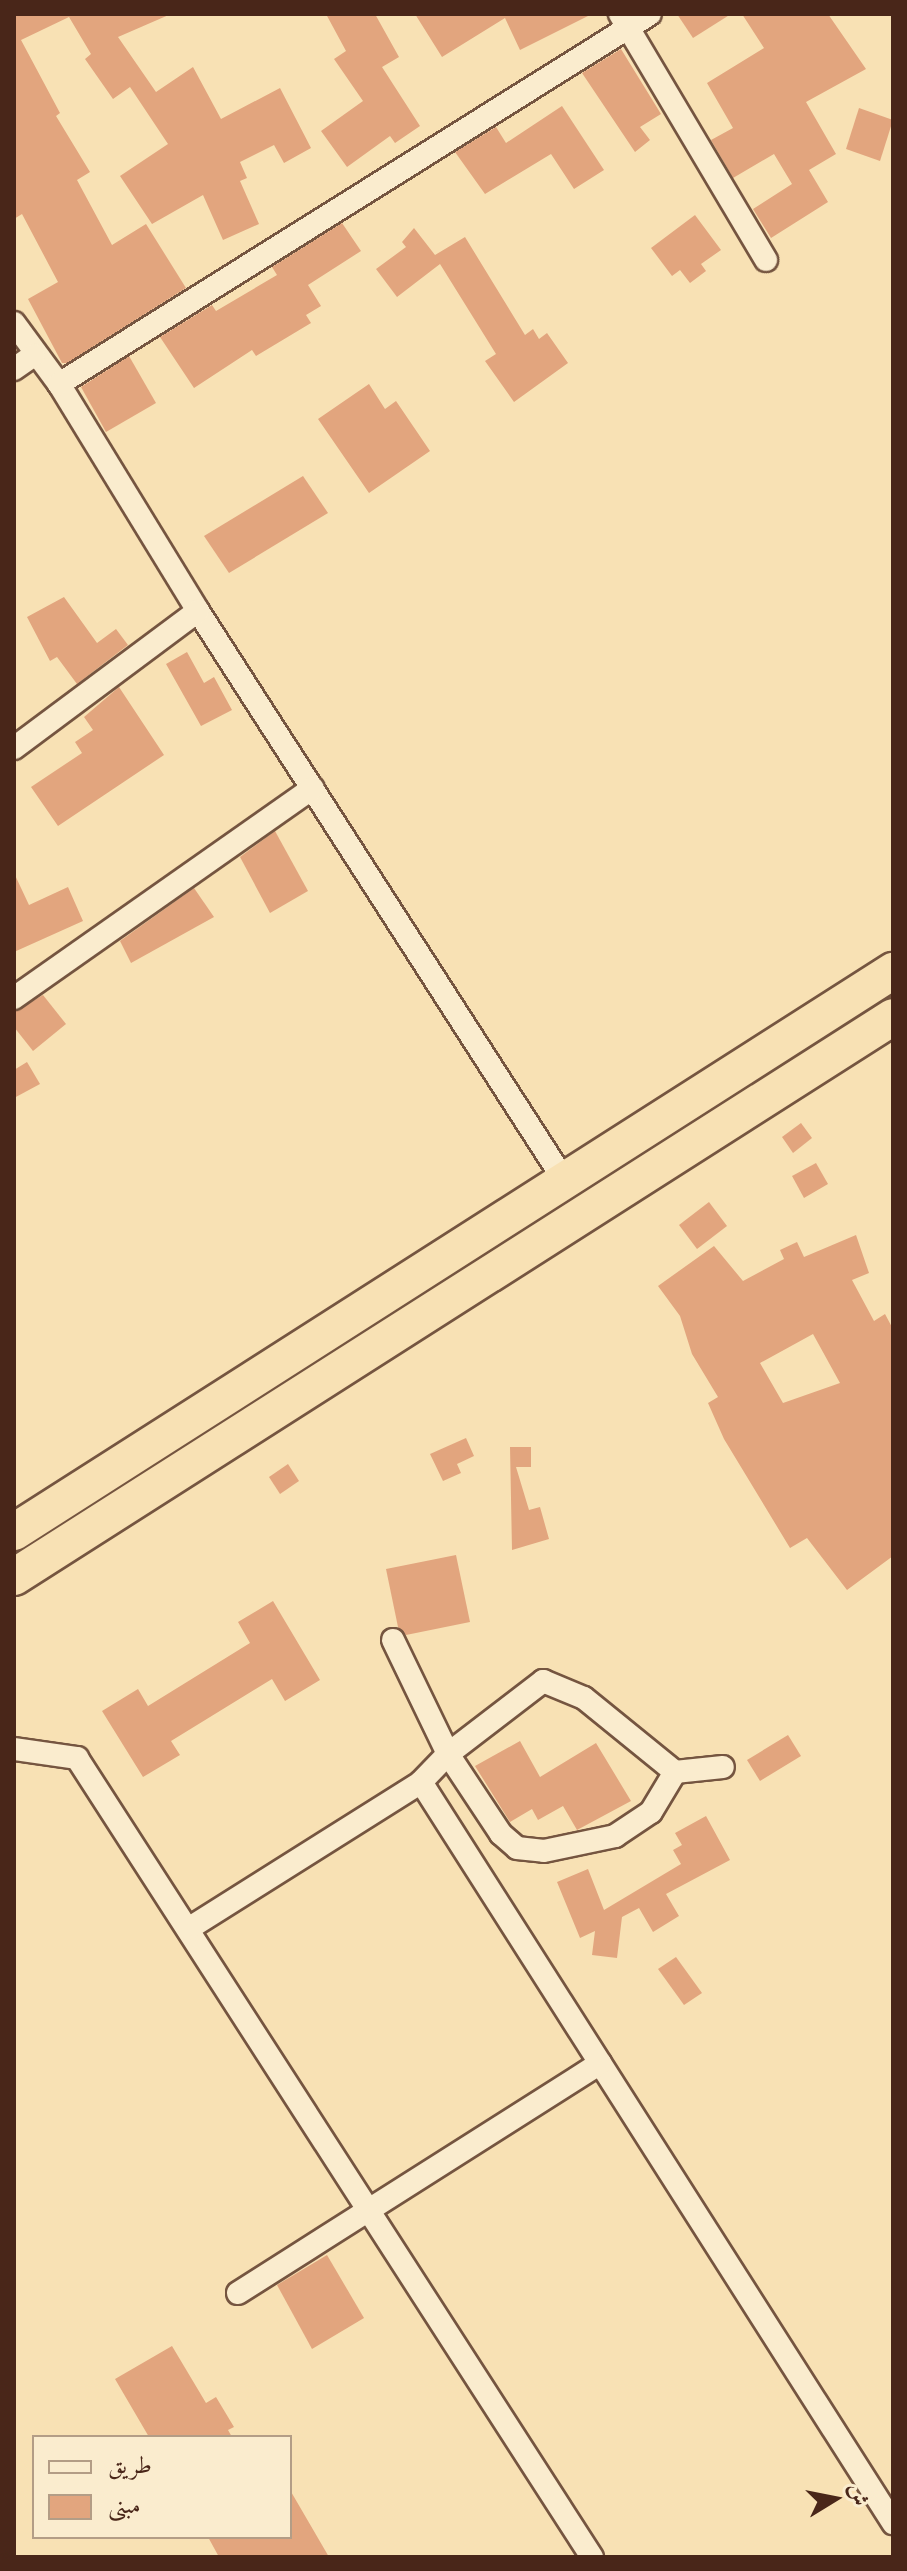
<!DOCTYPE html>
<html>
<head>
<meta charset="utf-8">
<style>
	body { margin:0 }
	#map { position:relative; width:907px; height:2571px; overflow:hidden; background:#f8e1b4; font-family:Cardo,Amiri,serif }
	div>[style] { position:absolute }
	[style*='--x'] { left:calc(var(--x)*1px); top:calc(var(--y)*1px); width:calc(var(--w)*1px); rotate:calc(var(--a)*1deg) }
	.building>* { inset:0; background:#e2a57e }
	.roads { filter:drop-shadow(2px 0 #755540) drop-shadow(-2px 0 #755540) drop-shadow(0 2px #755540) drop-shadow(0 -2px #755540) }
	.minor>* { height:22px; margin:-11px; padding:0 11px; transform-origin:11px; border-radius:11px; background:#faecce }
	.trunk>* { height:36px; margin:-18px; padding:0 18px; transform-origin:18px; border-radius:18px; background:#f8e1b4 }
	span { translate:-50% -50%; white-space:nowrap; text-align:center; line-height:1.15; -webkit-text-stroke:6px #faecce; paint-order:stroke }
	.frame { position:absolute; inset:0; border:16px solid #492619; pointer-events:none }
	.legend { position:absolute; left:32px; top:2435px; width:260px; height:104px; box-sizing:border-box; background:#faecce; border:2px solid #b39d86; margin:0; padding:10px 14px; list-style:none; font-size:24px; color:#492619 }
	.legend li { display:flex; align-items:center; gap:16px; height:40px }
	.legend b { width:40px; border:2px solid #b39d86 }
	.north { position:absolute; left:795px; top:2459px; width:80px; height:80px; -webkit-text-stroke:6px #faecce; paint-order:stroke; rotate:80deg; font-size:22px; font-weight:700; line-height:32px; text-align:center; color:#492619 }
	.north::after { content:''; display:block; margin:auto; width:28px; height:36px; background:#492619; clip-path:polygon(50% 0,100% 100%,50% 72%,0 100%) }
</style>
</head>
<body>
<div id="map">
	<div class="building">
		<div style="clip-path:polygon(14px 14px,171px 14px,118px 37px,156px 92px,193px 67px,221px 119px,280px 88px,311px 148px,284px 163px,274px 145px,240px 162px,247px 178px,240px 181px,259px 224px,223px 240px,203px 195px,152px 224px,120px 176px,168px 144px,130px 87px,113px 99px,85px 59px,91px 54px,69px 17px,21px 40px,60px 113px,56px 116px,90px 172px,77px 180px,112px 245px,146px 224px,186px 288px,67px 363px,62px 363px,28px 299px,58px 282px,22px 214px,14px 219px)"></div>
		<div style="clip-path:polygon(326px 14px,375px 14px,399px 57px,382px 67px,420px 126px,395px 143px,390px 136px,347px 167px,321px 131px,363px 101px,334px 59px,346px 51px)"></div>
		<div style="clip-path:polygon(415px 14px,592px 14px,520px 50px,505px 18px,442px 57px)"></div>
		<div style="clip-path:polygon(677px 14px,731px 14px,693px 38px)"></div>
		<div style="clip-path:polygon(742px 14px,828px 14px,866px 69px,806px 102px,836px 154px,809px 170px,828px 202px,771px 238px,753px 209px,792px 184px,774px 154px,733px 178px,711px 140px,733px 128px,707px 83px,764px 48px)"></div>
		<div style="clip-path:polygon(621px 49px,661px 114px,640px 127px,650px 140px,635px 152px,582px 73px)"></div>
		<div style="clip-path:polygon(562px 106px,604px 170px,574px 189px,551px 154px,485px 194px,455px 152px,496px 127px,506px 143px)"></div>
		<div style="clip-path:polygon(859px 108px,893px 120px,880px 161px,846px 149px)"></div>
		<div style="clip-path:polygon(695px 215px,721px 250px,701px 264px,706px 271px,690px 283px,680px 270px,672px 276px,651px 248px)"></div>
		<div style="clip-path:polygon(342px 223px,361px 251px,308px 285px,321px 306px,306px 315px,311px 323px,256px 356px,252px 350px,194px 388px,160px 337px,212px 305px,216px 311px,277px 275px,272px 267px)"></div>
		<div style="clip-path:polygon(414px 228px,435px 255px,465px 237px,525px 335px,533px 329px,539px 339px,547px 333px,568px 363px,514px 402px,485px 361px,496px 354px,440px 264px,397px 297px,376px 269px,406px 247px,402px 242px)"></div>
		<div style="clip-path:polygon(129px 356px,156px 403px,106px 432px,81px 387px)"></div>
		<div style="clip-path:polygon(369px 384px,385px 409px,396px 401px,430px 451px,369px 493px,318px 419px)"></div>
		<div style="clip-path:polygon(303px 476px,328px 513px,229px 573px,204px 536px)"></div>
		<div style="clip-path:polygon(64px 597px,97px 643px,116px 629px,128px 645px,77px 684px,57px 657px,50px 661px,27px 617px)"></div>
		<div style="clip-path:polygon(187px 652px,204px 683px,214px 677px,232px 710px,201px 726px,166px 664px)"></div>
		<div style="clip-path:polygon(119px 687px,164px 755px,58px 826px,31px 787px,82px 753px,75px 742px,93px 730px,84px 717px)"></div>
		<div style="clip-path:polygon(275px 831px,308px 891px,270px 913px,240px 857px)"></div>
		<div style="clip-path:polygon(14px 873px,29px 905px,68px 887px,83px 921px,14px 952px)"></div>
		<div style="clip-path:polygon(194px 888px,214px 917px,131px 963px,120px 941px)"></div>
		<div style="clip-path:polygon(43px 995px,66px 1024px,33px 1051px,14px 1027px,14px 1012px)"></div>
		<div style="clip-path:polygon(27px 1062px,40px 1084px,14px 1098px,14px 1070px)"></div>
		<div style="clip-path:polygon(801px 1123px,812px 1138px,793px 1153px,782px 1137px)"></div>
		<div style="clip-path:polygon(816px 1163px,828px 1184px,804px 1198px,792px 1176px)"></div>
		<div style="clip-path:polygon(709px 1202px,727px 1226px,697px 1249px,679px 1225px)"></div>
		<div style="clip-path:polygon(evenodd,856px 1235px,869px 1273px,852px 1280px,874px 1321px,885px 1314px,893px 1329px,893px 1556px,847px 1590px,807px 1538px,790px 1548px,724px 1439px,708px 1403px,718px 1397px,692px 1354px,680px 1316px,658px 1286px,714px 1246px,743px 1281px,784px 1259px,780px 1250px,797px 1242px,804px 1257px,856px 1235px,813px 1334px,840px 1383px,783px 1403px,760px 1363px,813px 1334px)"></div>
		<div style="clip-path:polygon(466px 1438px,474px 1456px,457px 1464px,461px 1473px,443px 1481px,430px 1454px)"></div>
		<div style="clip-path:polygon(510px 1447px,531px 1447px,531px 1467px,516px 1467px,529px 1510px,540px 1507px,549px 1539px,512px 1550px)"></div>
		<div style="clip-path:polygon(288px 1464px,299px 1481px,280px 1494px,269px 1477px)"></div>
		<div style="clip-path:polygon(456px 1555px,470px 1622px,406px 1635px,398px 1627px,386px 1569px)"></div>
		<div style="clip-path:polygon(273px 1601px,320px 1680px,285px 1701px,272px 1679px,171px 1741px,180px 1755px,143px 1777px,102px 1711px,138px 1689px,148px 1706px,250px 1643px,238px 1622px)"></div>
		<div style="clip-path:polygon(788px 1735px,801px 1756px,760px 1781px,747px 1760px)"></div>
		<div style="clip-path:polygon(520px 1741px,540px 1777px,596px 1743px,631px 1801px,577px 1830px,563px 1806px,538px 1820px,532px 1809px,510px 1822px,475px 1766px)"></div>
		<div style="clip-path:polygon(706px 1816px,730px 1860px,666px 1894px,679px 1916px,653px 1932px,639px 1908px,622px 1917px,617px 1958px,592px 1955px,595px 1931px,580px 1938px,557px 1882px,588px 1869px,604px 1910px,681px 1864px,673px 1850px,682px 1845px,675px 1833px)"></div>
		<div style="clip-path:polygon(676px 1957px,702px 1993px,684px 2005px,658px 1969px)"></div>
		<div style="clip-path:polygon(327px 2255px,364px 2318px,312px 2349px,277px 2285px)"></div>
		<div style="clip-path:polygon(172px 2346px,206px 2403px,216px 2397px,234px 2427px,228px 2430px,232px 2437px,149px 2437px,115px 2379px)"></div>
		<div style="clip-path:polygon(290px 2490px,329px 2557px,219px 2557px,208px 2537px,290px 2537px)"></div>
	</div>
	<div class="roads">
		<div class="minor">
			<div style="--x:620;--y:14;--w:286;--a:59.3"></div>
			<div style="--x:14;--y:323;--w:76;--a:53.6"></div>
			<div style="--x:59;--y:384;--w:266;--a:58.5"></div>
			<div style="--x:198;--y:611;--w:677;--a:57.25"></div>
			<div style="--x:14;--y:369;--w:24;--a:-35"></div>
			<div style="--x:59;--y:384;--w:697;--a:-32.05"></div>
			<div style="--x:14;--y:748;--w:229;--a:-36.7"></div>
			<div style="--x:14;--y:998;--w:365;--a:-35.1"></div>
			<div style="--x:393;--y:1640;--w:127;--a:64.2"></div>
			<div style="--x:448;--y:1754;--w:96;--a:56.5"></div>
			<div style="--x:501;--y:1834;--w:21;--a:41"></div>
			<div style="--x:517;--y:1848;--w:27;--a:6"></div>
			<div style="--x:544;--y:1851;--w:73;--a:-11.9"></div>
			<div style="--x:615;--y:1836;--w:43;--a:-33.7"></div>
			<div style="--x:651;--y:1812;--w:47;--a:-59"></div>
			<div style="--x:14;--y:1749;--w:64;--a:8.1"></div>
			<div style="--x:77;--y:1758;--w:951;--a:57.2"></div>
			<div style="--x:421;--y:1782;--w:879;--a:57.5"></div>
			<div style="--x:188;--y:1929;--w:275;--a:-32.2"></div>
			<div style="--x:421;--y:1782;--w:39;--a:-46"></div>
			<div style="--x:448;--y:1754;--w:120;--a:-37.5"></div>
			<div style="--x:543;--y:1681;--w:44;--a:22.5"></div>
			<div style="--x:584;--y:1698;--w:117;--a:39.1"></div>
			<div style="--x:675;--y:1772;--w:48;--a:-5.9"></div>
			<div style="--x:238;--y:2293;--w:429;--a:-32.4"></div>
		</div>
		<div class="trunk">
			<div style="--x:14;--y:1532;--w:1043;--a:-32.55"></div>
			<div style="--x:14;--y:1577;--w:1042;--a:-32.5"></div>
		</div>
	</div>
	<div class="frame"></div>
	<ul class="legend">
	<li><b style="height:10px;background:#faecce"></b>طريق</li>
	<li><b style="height:22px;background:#e2a57e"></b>مبنى</li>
	</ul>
	<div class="north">ش</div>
</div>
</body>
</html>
